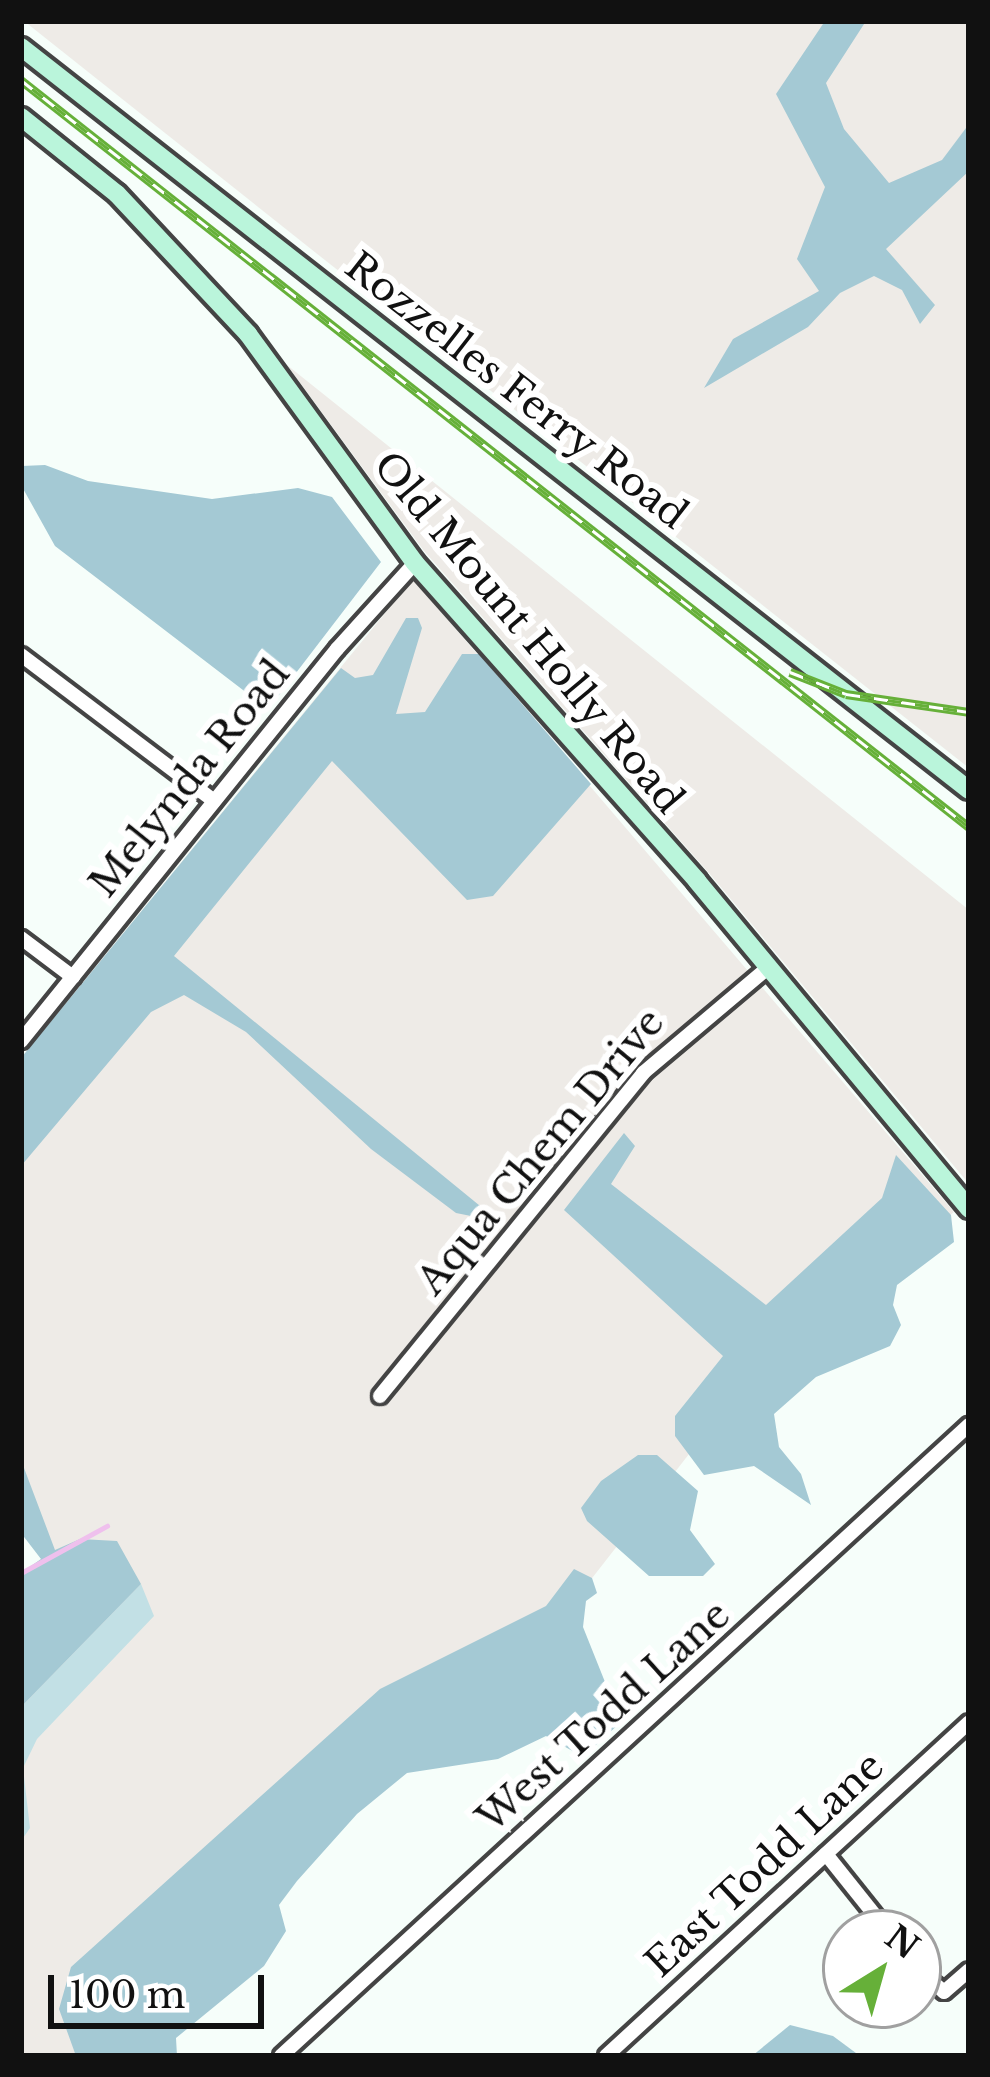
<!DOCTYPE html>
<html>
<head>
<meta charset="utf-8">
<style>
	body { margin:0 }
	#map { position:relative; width:990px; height:2077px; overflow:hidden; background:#f6fefa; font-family:"Libre Baskerville",serif }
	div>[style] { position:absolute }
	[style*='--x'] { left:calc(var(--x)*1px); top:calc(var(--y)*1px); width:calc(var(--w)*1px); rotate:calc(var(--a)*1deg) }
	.industrial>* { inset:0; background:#eeebe7 }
	.green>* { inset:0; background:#c2e0e5 }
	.forest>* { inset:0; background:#a4c9d4 }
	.stream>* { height:4.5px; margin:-2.25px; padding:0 2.25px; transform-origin:2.25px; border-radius:2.25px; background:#efc0ed }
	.roads { filter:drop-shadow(3px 0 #444) drop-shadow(-3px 0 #444) drop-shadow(0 3px #444) drop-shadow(0 -3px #444) }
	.street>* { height:14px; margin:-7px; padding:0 7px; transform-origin:7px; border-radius:7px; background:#fff }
	.secondary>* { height:18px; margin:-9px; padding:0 9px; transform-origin:9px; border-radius:9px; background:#baf5db }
	.rail>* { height:9px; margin-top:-4.5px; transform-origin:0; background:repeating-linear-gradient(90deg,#fff 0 14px,#66b039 0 28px); box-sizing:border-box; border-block:3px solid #66b039 }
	span { translate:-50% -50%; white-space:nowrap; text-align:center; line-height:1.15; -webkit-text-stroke:12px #fff; paint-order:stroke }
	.street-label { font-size:39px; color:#111 }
	.frame { position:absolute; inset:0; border:24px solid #111; pointer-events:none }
	.north { position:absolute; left:822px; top:1909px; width:120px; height:120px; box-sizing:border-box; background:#fff; border:3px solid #a0a0a0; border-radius:50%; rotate:37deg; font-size:33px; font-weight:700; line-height:48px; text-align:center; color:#111 }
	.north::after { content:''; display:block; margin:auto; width:42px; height:54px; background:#66b039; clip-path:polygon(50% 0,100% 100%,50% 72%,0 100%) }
	.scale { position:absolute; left:48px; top:1975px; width:216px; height:54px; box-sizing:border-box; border:6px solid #111; border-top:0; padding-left:15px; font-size:36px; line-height:42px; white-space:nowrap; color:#111; -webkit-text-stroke:9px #fff; paint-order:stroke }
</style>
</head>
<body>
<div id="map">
	<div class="industrial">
		<div style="clip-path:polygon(24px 21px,969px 21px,969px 768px,316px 253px)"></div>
		<div style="clip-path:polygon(287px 365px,969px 910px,969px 1184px,709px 873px,424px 551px)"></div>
		<div style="clip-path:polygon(413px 579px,954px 1212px,750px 1376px,471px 1733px,400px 1708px,124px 2056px,21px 2056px,21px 1573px,46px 1556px,21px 1504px,21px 1058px)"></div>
	</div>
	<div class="green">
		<div style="clip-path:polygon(141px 1584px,154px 1616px,37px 1739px,23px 1768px,30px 1828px,21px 1841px,21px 1707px)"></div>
	</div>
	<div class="forest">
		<div style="clip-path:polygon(825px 21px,866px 21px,826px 83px,844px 129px,889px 183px,942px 160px,969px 124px,969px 171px,886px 249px,935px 305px,920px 324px,902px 290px,874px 276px,840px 293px,808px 327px,704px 388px,733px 339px,819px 291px,797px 259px,825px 187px,776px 94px)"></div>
		<div style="clip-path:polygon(45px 465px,88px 481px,212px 499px,298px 488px,332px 497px,381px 562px,276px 699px,260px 703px,55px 546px,21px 485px,22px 466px)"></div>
		<div style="clip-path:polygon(406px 618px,418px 618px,422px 628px,396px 714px,425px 712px,462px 654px,479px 654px,591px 784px,493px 896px,467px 900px,332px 761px,174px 956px,485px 1210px,481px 1218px,456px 1213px,371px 1149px,246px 1032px,184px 995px,151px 1012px,21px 1166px,21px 1058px,341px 668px,355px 678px,373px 675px)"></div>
		<div style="clip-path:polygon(624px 1133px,635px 1146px,611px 1184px,766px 1305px,882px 1198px,896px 1155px,951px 1215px,954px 1242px,897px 1285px,893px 1305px,901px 1325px,890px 1346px,816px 1377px,774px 1414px,779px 1447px,801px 1474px,811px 1505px,754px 1466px,704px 1475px,675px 1436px,675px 1416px,723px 1356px,564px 1210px)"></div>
		<div style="clip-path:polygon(638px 1455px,657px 1455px,698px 1491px,690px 1530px,715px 1564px,703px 1576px,649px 1576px,587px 1521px,581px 1508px,601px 1481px)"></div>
		<div style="clip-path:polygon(21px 1460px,55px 1550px,80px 1539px,117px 1541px,141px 1584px,21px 1707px,21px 1573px,41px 1559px,21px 1533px)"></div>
		<div style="clip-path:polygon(574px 1569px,592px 1578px,597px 1593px,586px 1601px,583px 1627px,621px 1722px,583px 1757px,546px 1736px,498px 1759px,407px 1773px,357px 1814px,297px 1881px,279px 1905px,286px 1931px,264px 1966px,176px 2038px,177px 2056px,76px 2056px,59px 2009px,71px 1967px,380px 1689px,546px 1606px)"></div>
		<div style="clip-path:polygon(790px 2025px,833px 2036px,860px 2056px,752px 2056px)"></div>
	</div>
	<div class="stream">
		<div style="--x:21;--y:1573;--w:98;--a:-28.7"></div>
	</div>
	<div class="roads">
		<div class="street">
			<div style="--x:21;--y:655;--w:242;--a:37.1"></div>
			<div style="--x:21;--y:938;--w:65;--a:36.9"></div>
			<div style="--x:21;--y:1041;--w:504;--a:-51.13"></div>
			<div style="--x:337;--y:649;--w:116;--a:-47.8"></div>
			<div style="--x:380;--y:1396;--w:417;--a:-50.8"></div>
			<div style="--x:643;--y:1073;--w:165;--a:-40.1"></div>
			<div style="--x:826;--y:1854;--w:101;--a:51.4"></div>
			<div style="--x:918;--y:1970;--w:34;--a:40"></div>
			<div style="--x:944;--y:1992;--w:33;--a:-41"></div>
			<div style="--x:281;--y:2056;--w:934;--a:-42.53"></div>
			<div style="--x:606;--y:2056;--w:493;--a:-42.6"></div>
		</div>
		<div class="secondary">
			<div style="--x:21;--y:47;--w:1204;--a:38.09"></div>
			<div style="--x:21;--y:117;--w:123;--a:38.7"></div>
			<div style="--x:117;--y:194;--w:192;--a:46.9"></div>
			<div style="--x:248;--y:334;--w:283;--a:53.9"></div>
			<div style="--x:415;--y:563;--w:425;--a:48.4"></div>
			<div style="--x:697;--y:881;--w:426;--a:50.3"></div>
		</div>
	</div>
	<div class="rail">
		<div style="--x:21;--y:80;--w:1207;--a:38.24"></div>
		<div style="--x:790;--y:672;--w:60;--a:21.4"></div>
		<div style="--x:846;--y:694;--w:124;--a:8.3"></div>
	</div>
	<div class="street-label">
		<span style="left:516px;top:391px;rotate:38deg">Rozzelles Ferry Road</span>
		<span style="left:528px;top:633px;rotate:50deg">Old Mount Holly Road</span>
		<span style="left:190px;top:779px;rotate:-51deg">Melynda Road</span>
		<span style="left:541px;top:1152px;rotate:-50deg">Aqua Chem Drive</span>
		<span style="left:604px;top:1717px;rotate:-42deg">West Todd Lane</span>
		<span style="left:765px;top:1865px;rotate:-43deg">East Todd Lane</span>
	</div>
	<div class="frame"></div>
	<div class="north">N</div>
	<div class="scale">100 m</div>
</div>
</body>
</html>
